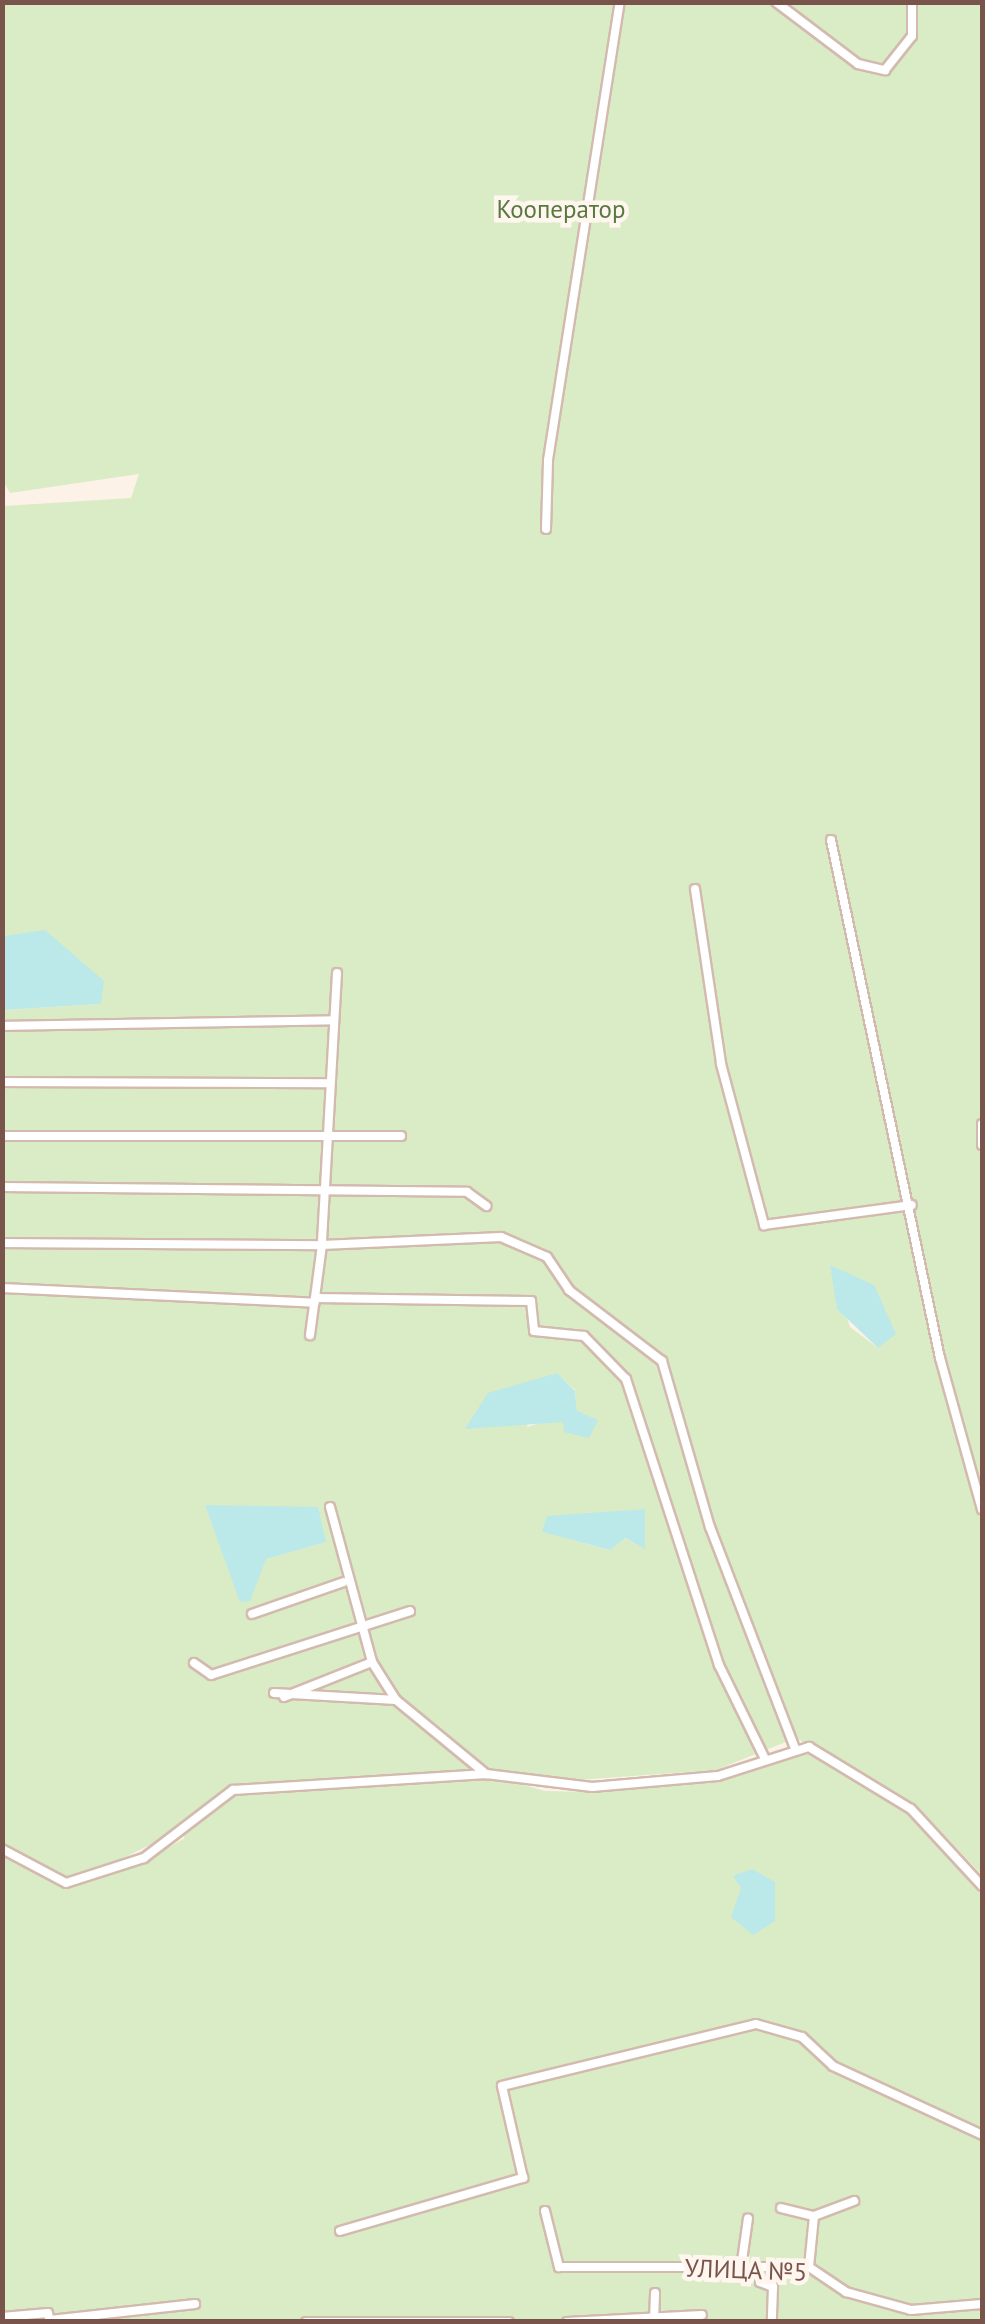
<!DOCTYPE html>
<html>
<head>
<meta charset="utf-8">
<style>
	body { margin:0 }
	#map { position:relative; width:985px; height:2324px; overflow:hidden; background:#fdf2e8; font-family:"PT Sans",sans-serif }
	div>[style] { position:absolute }
	[style*='--x'] { left:calc(var(--x)*1px); top:calc(var(--y)*1px); width:calc(var(--w)*1px); rotate:calc(var(--a)*1deg) }
	.green>* { inset:0; background:#daecc5 }
	.water>* { inset:0; background:#bbe8e8 }
	.roads { filter:drop-shadow(2px 0 #d3baaf) drop-shadow(-2px 0 #d3baaf) drop-shadow(0 2px #d3baaf) drop-shadow(0 -2px #d3baaf) }
	.minor>* { height:8px; margin:-4px; padding:0 4px; transform-origin:4px; border-radius:4px; background:#fff }
	span { translate:-50% -50%; white-space:nowrap; text-align:center; line-height:1.15; -webkit-text-stroke:9px #fff6ef; paint-order:stroke }
	.park-label { font-size:25px; color:#58793f }
	.street-label { font-size:25px; color:#79544a }
	.frame { position:absolute; inset:0; border:5px solid #79544a; pointer-events:none }
</style>
</head>
<body>
<div id="map">
	<div class="green">
		<div style="clip-path:polygon(evenodd,3px 3px,982px 3px,982px 1875px,916px 1805px,796px 1738px,716px 1770px,550px 1782px,475px 1771px,545px 1791px,590px 1792px,718px 1781px,808px 1753px,907px 1812px,982px 1896px,982px 2321px,3px 2321px,2px 1853px,11px 1849px,3px 1844px,3px 1010px,101px 1004px,45px 931px,3px 936px,3px 506px,131px 498px,139px 474px,10px 493px,3px 481px,3px 3px,830px 1265px,873px 1297px,892px 1326px,878px 1348px,850px 1327px,830px 1265px,3px 3px,556px 1373px,575px 1390px,577px 1412px,527px 1427px,535px 1382px,556px 1373px,3px 3px,206px 1505px,310px 1511px,325px 1542px,266px 1559px,241px 1602px,206px 1505px,3px 3px,645px 1509px,644px 1548px,624px 1538px,609px 1550px,543px 1532px,645px 1509px,3px 3px,178px 1831px,185px 1838px,145px 1861px,90px 1882px,63px 1887px,35px 1872px,33px 1864px,67px 1879px,89px 1875px,178px 1831px)"></div>
	</div>
	<div class="water">
		<div style="clip-path:polygon(45px 930px,104px 981px,101px 1004px,3px 1010px,3px 936px)"></div>
		<div style="clip-path:polygon(830px 1265px,874px 1285px,896px 1334px,878px 1348px,837px 1309px)"></div>
		<div style="clip-path:polygon(557px 1373px,575px 1391px,577px 1411px,598px 1420px,589px 1438px,564px 1432px,563px 1422px,465px 1429px,488px 1393px)"></div>
		<div style="clip-path:polygon(205px 1505px,318px 1507px,326px 1542px,266px 1559px,250px 1601px,240px 1602px)"></div>
		<div style="clip-path:polygon(645px 1509px,645px 1549px,625px 1538px,610px 1550px,542px 1532px,547px 1516px)"></div>
		<div style="clip-path:polygon(752px 1869px,775px 1882px,775px 1921px,753px 1935px,731px 1917px,741px 1888px,733px 1876px)"></div>
	</div>
	<div class="roads">
		<div class="minor">
			<div style="--x:776;--y:2;--w:103;--a:37.1"></div>
			<div style="--x:858;--y:64;--w:28;--a:13"></div>
			<div style="--x:885;--y:70;--w:43;--a:-51.5"></div>
			<div style="--x:912;--y:36;--w:34;--a:-90"></div>
			<div style="--x:546;--y:529;--w:69;--a:-88.3"></div>
			<div style="--x:548;--y:460;--w:464;--a:-81.1"></div>
			<div style="--x:831;--y:840;--w:529;--a:78.12"></div>
			<div style="--x:940;--y:1358;--w:157;--a:74.5"></div>
			<div style="--x:695;--y:889;--w:177;--a:81.5"></div>
			<div style="--x:721;--y:1064;--w:167;--a:75"></div>
			<div style="--x:764;--y:1225;--w:149;--a:-7.7"></div>
			<div style="--x:337;--y:973;--w:272;--a:93.2"></div>
			<div style="--x:322;--y:1245;--w:179;--a:-2.6"></div>
			<div style="--x:501;--y:1237;--w:50;--a:23.5"></div>
			<div style="--x:547;--y:1257;--w:40;--a:56"></div>
			<div style="--x:569;--y:1290;--w:117;--a:37.4"></div>
			<div style="--x:662;--y:1361;--w:173;--a:73.9"></div>
			<div style="--x:710;--y:1527;--w:238;--a:69"></div>
			<div style="--x:2;--y:1026;--w:331;--a:-1"></div>
			<div style="--x:2;--y:1082;--w:328;--a:0.2"></div>
			<div style="--x:982;--y:1124;--w:21;--a:90"></div>
			<div style="--x:2;--y:1136;--w:399;--a:0"></div>
			<div style="--x:2;--y:1187;--w:465;--a:0.6"></div>
			<div style="--x:467;--y:1192;--w:24;--a:36"></div>
			<div style="--x:2;--y:1243;--w:320;--a:0.4"></div>
			<div style="--x:322;--y:1245;--w:91;--a:97.6"></div>
			<div style="--x:2;--y:1288;--w:313;--a:2.7"></div>
			<div style="--x:315;--y:1298;--w:216;--a:0.8"></div>
			<div style="--x:531;--y:1301;--w:30;--a:84"></div>
			<div style="--x:534;--y:1331;--w:50;--a:5.7"></div>
			<div style="--x:584;--y:1336;--w:60;--a:45.7"></div>
			<div style="--x:626;--y:1379;--w:301;--a:72"></div>
			<div style="--x:719;--y:1665;--w:102;--a:63.9"></div>
			<div style="--x:330;--y:1507;--w:161;--a:74.8"></div>
			<div style="--x:372;--y:1662;--w:45;--a:57.7"></div>
			<div style="--x:396;--y:1700;--w:117;--a:39.4"></div>
			<div style="--x:252;--y:1614;--w:97;--a:-19.2"></div>
			<div style="--x:194;--y:1663;--w:21;--a:35"></div>
			<div style="--x:211;--y:1675;--w:209;--a:-17.8"></div>
			<div style="--x:274;--y:1693;--w:122;--a:3.3"></div>
			<div style="--x:284;--y:1697;--w:95;--a:-21.7"></div>
			<div style="--x:2;--y:1849;--w:72;--a:28"></div>
			<div style="--x:66;--y:1883;--w:82;--a:-17.8"></div>
			<div style="--x:144;--y:1858;--w:112;--a:-37.4"></div>
			<div style="--x:233;--y:1790;--w:254;--a:-3.6"></div>
			<div style="--x:486;--y:1774;--w:107;--a:7"></div>
			<div style="--x:592;--y:1787;--w:126;--a:-5"></div>
			<div style="--x:718;--y:1776;--w:96;--a:-17.7"></div>
			<div style="--x:809;--y:1747;--w:119;--a:31.3"></div>
			<div style="--x:911;--y:1809;--w:105;--a:47.3"></div>
			<div style="--x:781;--y:2208;--w:34;--a:14"></div>
			<div style="--x:545;--y:2211;--w:58;--a:76"></div>
			<div style="--x:559;--y:2267;--w:250;--a:0"></div>
			<div style="--x:809;--y:2267;--w:45;--a:34"></div>
			<div style="--x:846;--y:2292;--w:67;--a:15.5"></div>
			<div style="--x:911;--y:2310;--w:71;--a:-4.8"></div>
			<div style="--x:340;--y:2231;--w:191;--a:-16.2"></div>
			<div style="--x:523;--y:2178;--w:94;--a:-102.9"></div>
			<div style="--x:502;--y:2086;--w:261;--a:-13.7"></div>
			<div style="--x:756;--y:2024;--w:48;--a:15.8"></div>
			<div style="--x:802;--y:2037;--w:42;--a:43.1"></div>
			<div style="--x:833;--y:2066;--w:164;--a:24.8"></div>
			<div style="--x:809;--y:2267;--w:51;--a:-84.4"></div>
			<div style="--x:814;--y:2216;--w:43;--a:-20.6"></div>
			<div style="--x:741;--y:2268;--w:50;--a:-82"></div>
			<div style="--x:759;--y:2268;--w:14;--a:86"></div>
			<div style="--x:760;--y:2282;--w:14;--a:21"></div>
			<div style="--x:773;--y:2287;--w:35;--a:92"></div>
			<div style="--x:2;--y:2317;--w:46;--a:-5"></div>
			<div style="--x:48;--y:2313;--w:9;--a:77"></div>
			<div style="--x:50;--y:2320;--w:146;--a:-6.3"></div>
			<div style="--x:306;--y:2322;--w:203;--a:0"></div>
			<div style="--x:567;--y:2322;--w:135;--a:-3"></div>
			<div style="--x:654;--y:2322;--w:29;--a:-88"></div>
		</div>
	</div>
	<div class="park-label">
		<span style="left:561px;top:209px">Кооператор</span>
	</div>
	<div class="street-label">
		<span style="left:746px;top:2270px;rotate:2deg">УЛИЦА №5</span>
	</div>
	<div class="frame"></div>
</div>
</body>
</html>
